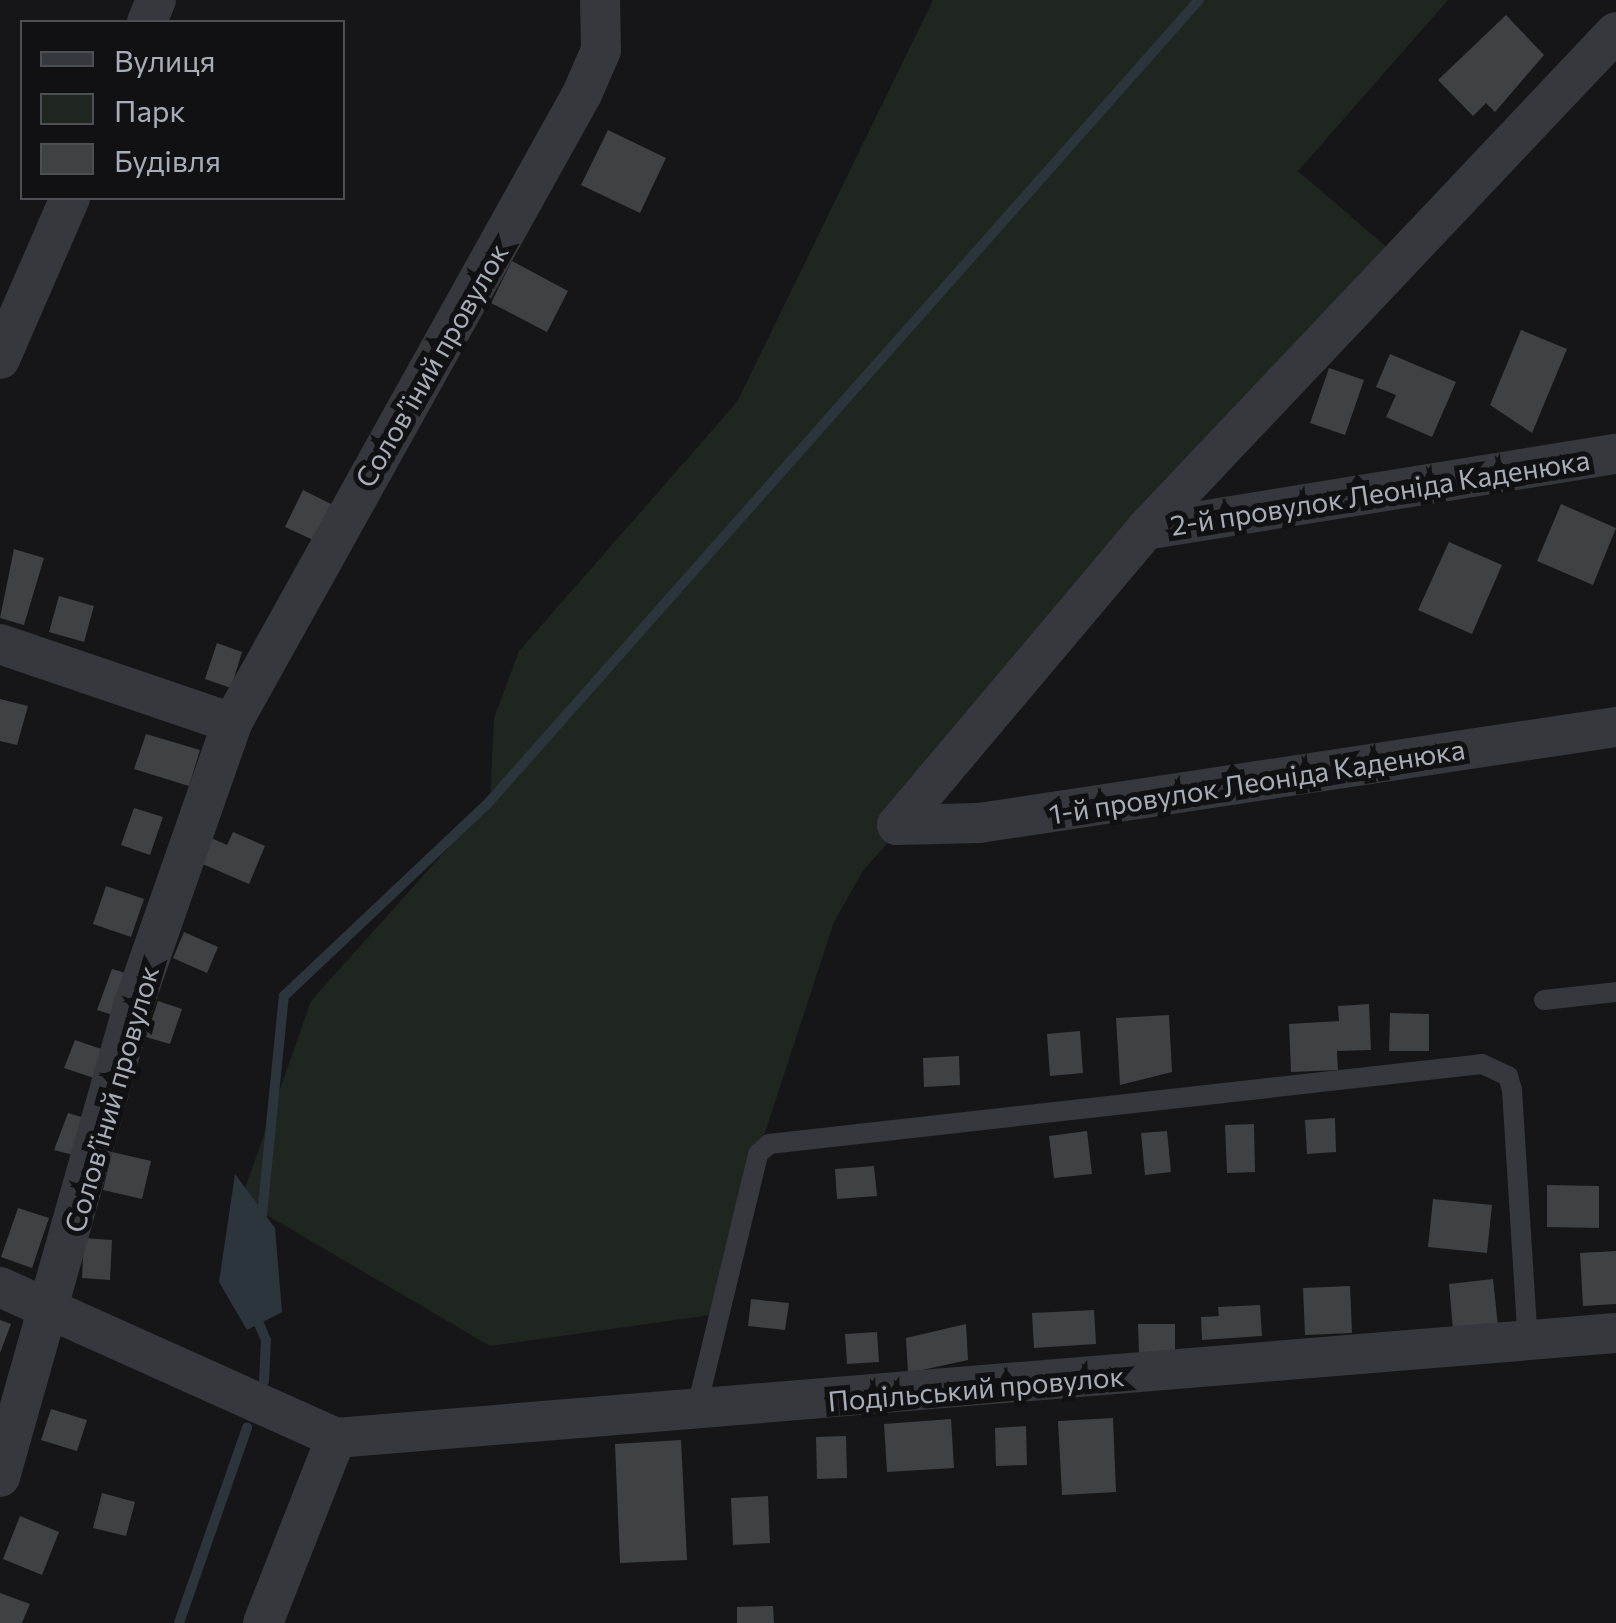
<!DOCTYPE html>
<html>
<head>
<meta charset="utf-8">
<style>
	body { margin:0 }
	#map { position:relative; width:1616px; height:1623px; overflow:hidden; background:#161618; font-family:Commissioner,sans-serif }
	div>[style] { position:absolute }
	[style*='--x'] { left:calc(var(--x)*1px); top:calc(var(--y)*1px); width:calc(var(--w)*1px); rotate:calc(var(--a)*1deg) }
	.green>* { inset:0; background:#1e261f }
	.water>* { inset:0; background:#2c353c }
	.stream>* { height:10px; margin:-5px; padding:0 5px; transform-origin:5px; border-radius:5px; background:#2c353c }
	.building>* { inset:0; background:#404145 }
	.service>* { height:20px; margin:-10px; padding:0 10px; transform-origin:10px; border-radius:10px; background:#37383d }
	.minor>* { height:40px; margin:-20px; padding:0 20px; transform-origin:20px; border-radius:20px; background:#37383d }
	span { translate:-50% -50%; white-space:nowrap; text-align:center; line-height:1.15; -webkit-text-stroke:10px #111113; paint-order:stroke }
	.street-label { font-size:28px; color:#a8adb8 }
	.legend { position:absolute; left:20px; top:20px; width:325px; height:180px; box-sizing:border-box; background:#111113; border:2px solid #4d4f55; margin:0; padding:12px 18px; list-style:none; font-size:30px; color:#a8adb8 }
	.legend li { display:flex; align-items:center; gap:20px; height:50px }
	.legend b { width:50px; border:2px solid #4d4f55 }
</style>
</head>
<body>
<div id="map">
	<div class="green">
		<div style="clip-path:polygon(933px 0,1448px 0,1298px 171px,1398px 257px,863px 871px,834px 922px,758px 1154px,718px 1314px,490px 1346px,241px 1200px,311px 1001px,490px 801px,494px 718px,519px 651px,737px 402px)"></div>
	</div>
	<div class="water">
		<div style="clip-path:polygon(235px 1174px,275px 1228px,282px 1312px,247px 1330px,219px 1282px)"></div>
	</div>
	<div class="stream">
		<div style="--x:261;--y:1225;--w:230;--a:-84.3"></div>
		<div style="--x:284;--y:996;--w:284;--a:-43.4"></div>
		<div style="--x:490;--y:801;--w:1070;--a:-48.49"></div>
		<div style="--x:254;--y:1312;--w:30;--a:67"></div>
		<div style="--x:266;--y:1340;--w:41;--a:92.8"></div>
		<div style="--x:179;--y:1623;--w:207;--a:-70.8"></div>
	</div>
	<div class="building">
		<div style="clip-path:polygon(1506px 15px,1544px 55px,1495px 112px,1486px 103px,1473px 116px,1438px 80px)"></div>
		<div style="clip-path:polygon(608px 130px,666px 158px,640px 213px,581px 185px)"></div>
		<div style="clip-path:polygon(512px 261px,568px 291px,547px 332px,491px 303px)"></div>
		<div style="clip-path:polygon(1521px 330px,1567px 349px,1532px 433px,1490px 405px)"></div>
		<div style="clip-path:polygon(1390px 354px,1456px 382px,1432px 437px,1386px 417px,1396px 395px,1376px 387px)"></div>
		<div style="clip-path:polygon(1329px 368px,1364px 380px,1345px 435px,1310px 423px)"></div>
		<div style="clip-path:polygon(303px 490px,331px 504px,313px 540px,285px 527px)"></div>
		<div style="clip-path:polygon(1561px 504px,1616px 528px,1593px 585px,1537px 561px)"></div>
		<div style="clip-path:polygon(1449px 542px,1502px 565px,1472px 634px,1418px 610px)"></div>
		<div style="clip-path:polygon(14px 549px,44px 558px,24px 625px,0 618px)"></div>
		<div style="clip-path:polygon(59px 596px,94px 606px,84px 642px,49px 632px)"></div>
		<div style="clip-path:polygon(217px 643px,242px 652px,231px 688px,205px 679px)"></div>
		<div style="clip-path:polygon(0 699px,28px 706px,17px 745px,0 741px)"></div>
		<div style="clip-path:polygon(146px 734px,200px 750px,189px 786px,134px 769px)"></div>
		<div style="clip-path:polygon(134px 808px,163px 817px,150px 855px,121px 845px)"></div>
		<div style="clip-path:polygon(233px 832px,265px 846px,249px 884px,191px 859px,202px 834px,227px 845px)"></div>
		<div style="clip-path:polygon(106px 886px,144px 899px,131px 937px,93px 924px)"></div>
		<div style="clip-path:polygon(184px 932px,218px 947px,207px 973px,173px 958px)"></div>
		<div style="clip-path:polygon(112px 969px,136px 976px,122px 1018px,97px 1010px)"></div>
		<div style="clip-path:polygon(158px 1001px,182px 1009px,170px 1044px,146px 1037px)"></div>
		<div style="clip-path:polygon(1369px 1004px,1371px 1050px,1337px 1051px,1338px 1070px,1291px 1072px,1289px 1024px,1339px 1021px,1338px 1006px)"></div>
		<div style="clip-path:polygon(1390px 1013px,1429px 1014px,1429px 1051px,1389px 1051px)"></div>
		<div style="clip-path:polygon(1169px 1015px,1172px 1072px,1120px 1085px,1116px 1018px)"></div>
		<div style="clip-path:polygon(1080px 1031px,1083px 1073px,1050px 1076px,1047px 1034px)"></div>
		<div style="clip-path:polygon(75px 1040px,113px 1053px,103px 1081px,64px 1068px)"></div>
		<div style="clip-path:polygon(959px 1056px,960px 1085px,924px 1087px,923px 1058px)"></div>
		<div style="clip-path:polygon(68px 1113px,95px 1121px,81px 1157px,54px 1150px)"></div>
		<div style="clip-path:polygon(1335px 1118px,1336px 1152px,1307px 1154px,1305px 1120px)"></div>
		<div style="clip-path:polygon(1254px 1124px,1255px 1172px,1227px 1173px,1225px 1125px)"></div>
		<div style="clip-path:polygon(1087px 1131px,1092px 1174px,1054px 1178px,1049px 1136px)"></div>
		<div style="clip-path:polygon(1167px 1131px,1171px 1172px,1145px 1175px,1141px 1133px)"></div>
		<div style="clip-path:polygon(112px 1152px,151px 1161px,142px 1199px,103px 1190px)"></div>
		<div style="clip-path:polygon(874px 1166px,877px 1196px,837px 1199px,835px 1169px)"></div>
		<div style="clip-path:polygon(1547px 1185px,1599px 1186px,1599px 1228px,1547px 1227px)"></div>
		<div style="clip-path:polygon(1433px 1199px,1492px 1205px,1487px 1253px,1428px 1247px)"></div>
		<div style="clip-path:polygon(18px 1208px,49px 1218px,32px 1268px,1px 1257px)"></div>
		<div style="clip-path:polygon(84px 1238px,112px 1240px,110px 1280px,82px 1278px)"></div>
		<div style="clip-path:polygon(1616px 1251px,1616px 1304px,1583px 1306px,1580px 1253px)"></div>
		<div style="clip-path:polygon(1493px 1279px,1498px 1326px,1453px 1330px,1449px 1284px)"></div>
		<div style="clip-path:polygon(1350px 1286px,1352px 1333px,1305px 1335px,1303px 1288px)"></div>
		<div style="clip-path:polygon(751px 1299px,789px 1303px,785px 1330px,748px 1326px)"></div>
		<div style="clip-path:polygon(1260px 1305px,1262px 1336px,1202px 1340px,1201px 1317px,1219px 1316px,1218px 1307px)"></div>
		<div style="clip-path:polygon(1094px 1310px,1096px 1344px,1034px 1348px,1032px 1313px)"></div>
		<div style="clip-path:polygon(0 1320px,11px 1324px,0 1353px)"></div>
		<div style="clip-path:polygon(966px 1324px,968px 1360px,908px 1373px,906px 1338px)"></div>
		<div style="clip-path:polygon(1138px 1324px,1175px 1324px,1175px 1353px,1139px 1354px)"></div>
		<div style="clip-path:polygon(877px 1332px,879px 1362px,847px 1364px,845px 1334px)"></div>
		<div style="clip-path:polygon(51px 1409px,87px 1420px,77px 1451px,41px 1440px)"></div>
		<div style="clip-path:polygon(1113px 1418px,1116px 1492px,1062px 1495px,1058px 1421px)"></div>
		<div style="clip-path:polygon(951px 1419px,954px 1468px,887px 1472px,884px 1424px)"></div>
		<div style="clip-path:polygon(1026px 1426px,1027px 1465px,996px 1466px,995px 1428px)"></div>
		<div style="clip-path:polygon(846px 1436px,847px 1478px,817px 1479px,816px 1437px)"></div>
		<div style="clip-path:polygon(681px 1440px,687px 1560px,620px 1563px,615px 1444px)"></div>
		<div style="clip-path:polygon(102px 1493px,135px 1502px,126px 1536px,93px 1528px)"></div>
		<div style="clip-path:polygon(768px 1496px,770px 1543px,733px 1545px,731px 1498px)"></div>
		<div style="clip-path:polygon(20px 1516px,59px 1532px,42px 1575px,3px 1559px)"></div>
		<div style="clip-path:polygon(0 1593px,30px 1604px,22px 1623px,0 1623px)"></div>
		<div style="clip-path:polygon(773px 1606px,774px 1623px,737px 1623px,737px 1607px)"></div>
	</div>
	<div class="service">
		<div style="--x:1544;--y:1000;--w:72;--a:-6.3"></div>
		<div style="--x:696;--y:1411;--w:264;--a:-76.4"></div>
		<div style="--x:758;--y:1154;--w:15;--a:-42"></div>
		<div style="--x:769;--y:1144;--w:717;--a:-6.4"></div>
		<div style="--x:1482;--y:1064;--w:29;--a:25"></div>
		<div style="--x:1508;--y:1076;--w:15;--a:74"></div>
		<div style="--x:1512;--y:1090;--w:252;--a:86.4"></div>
	</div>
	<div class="minor">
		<div style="--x:147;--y:22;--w:24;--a:-68"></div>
		<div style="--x:0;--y:359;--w:176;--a:-66.5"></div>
		<div style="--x:1145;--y:530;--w:477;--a:-9.2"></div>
		<div style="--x:0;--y:644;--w:245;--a:18.8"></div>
		<div style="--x:897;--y:825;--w:385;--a:-49.9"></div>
		<div style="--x:1145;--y:530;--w:685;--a:-46.6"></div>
		<div style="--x:897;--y:825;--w:82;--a:-1.4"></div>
		<div style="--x:979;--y:823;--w:644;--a:-8.57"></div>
		<div style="--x:0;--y:1287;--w:368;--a:24.2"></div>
		<div style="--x:336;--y:1438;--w:1284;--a:-4.69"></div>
		<div style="--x:0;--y:1477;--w:486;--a:-74.2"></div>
		<div style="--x:132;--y:1009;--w:303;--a:-70.7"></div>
		<div style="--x:232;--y:723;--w:720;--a:-60.91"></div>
		<div style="--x:582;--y:94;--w:48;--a:-66.6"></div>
		<div style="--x:601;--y:50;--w:50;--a:-91.1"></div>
		<div style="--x:263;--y:1623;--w:199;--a:-68.5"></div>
	</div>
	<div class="street-label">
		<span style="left:431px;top:365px;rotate:-60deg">Соловʼїний провулок</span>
		<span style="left:1380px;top:492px;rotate:-9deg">2-й провулок Леоніда Каденюка</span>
		<span style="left:1257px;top:781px;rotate:-9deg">1-й провулок Леоніда Каденюка</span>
		<span style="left:111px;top:1099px;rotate:-74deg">Соловʼїний провулок</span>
		<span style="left:976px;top:1388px;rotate:-5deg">Подільський провулок</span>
	</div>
	<ul class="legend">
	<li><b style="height:12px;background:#37383d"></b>Вулиця</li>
	<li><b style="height:28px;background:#1e261f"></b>Парк</li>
	<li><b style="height:28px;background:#404145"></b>Будівля</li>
	</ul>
</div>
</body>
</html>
